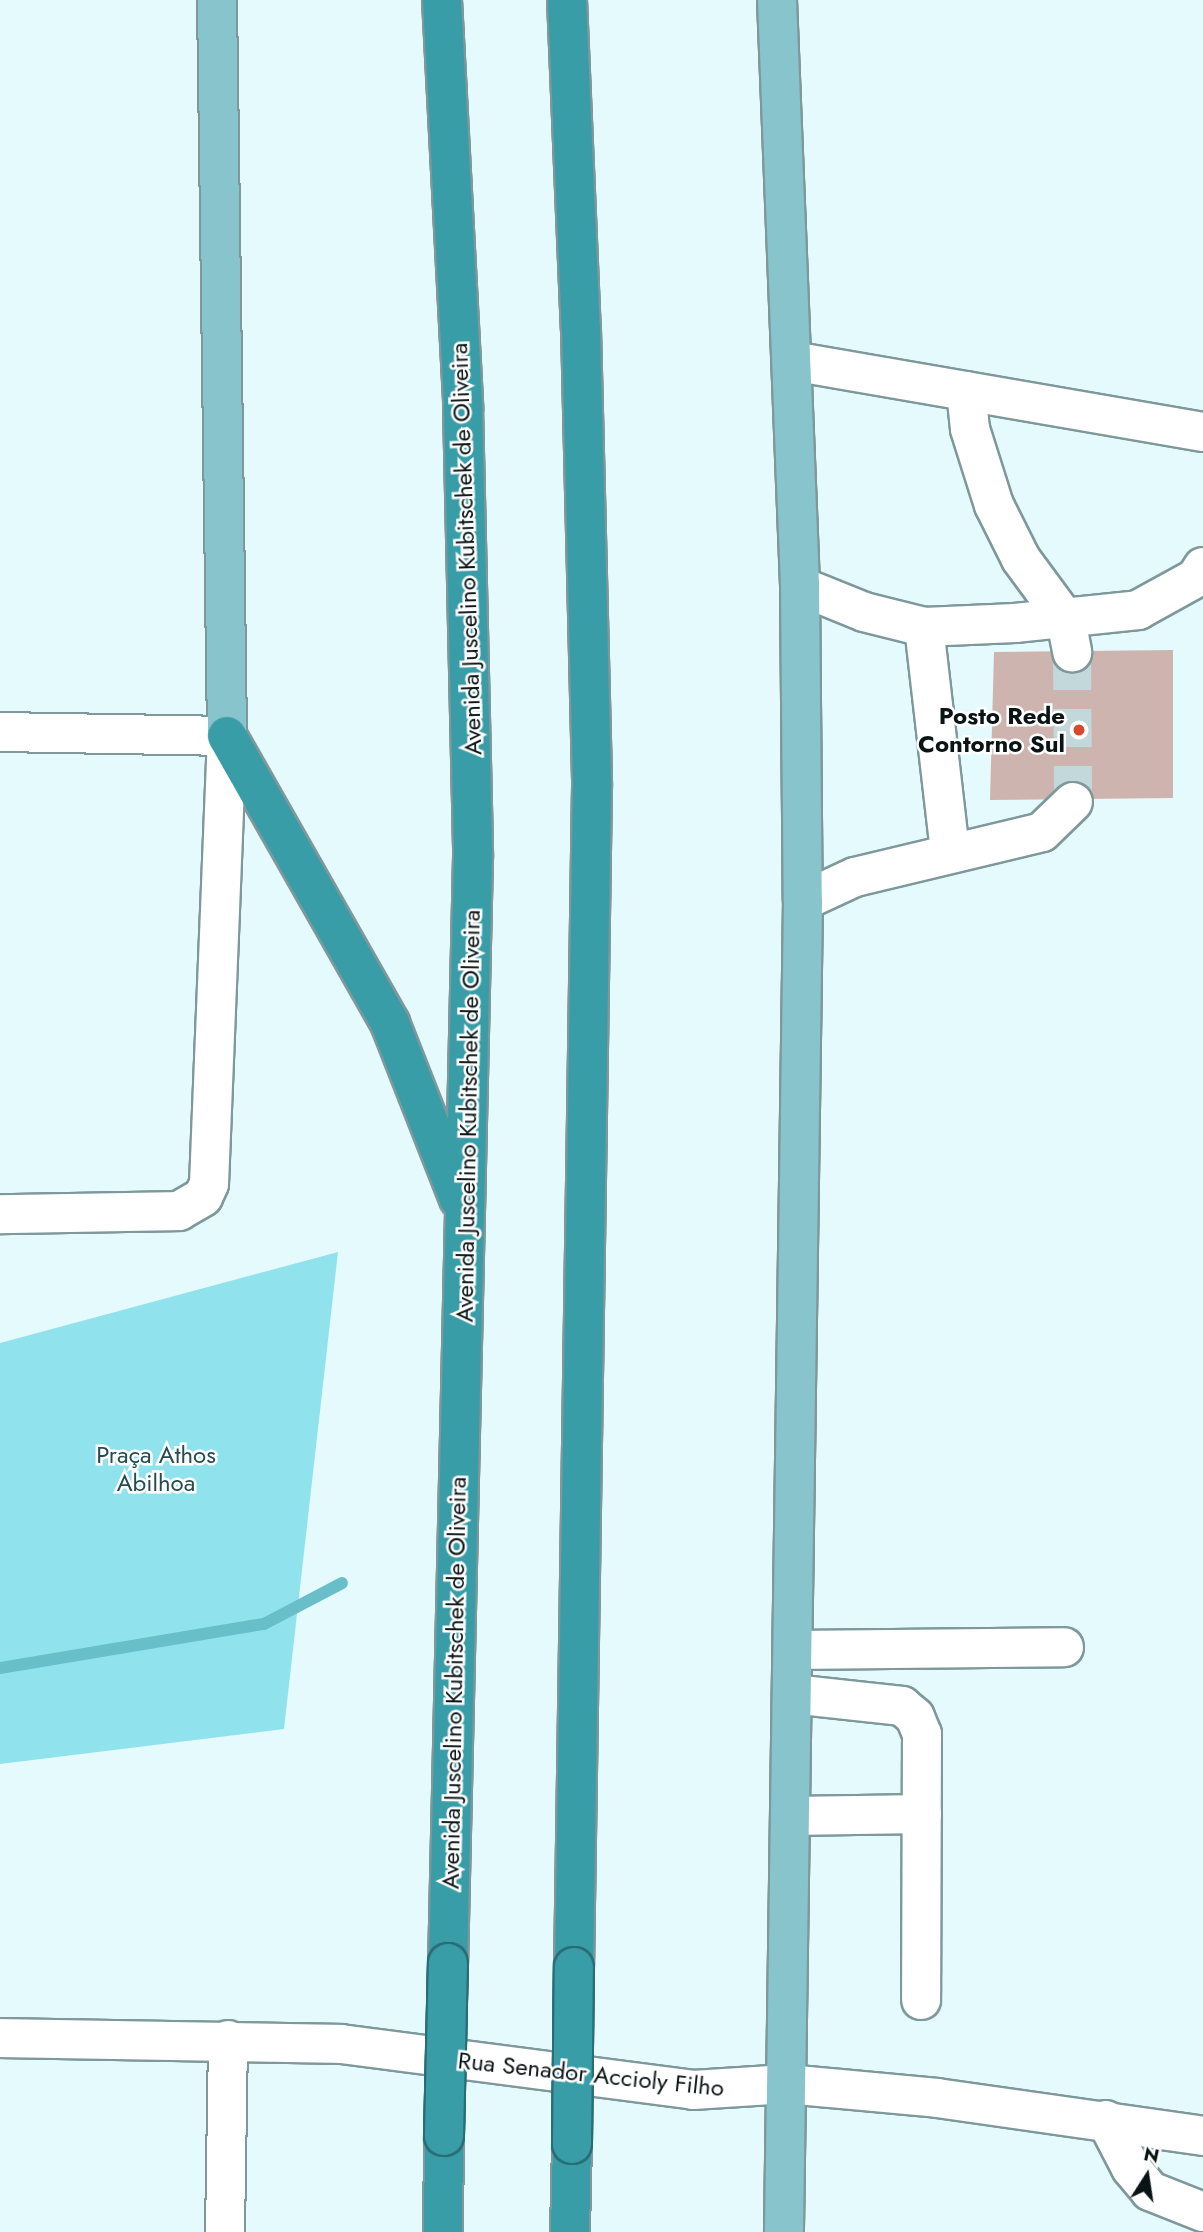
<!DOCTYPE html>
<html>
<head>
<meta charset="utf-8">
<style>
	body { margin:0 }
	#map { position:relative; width:1203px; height:2232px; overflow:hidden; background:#e4fafd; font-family:Jost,sans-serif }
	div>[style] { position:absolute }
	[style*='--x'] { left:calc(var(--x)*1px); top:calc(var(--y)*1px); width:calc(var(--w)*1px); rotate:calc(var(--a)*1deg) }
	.green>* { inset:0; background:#90e3ed }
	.stream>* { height:12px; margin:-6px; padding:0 6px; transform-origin:6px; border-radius:6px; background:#68bfc9 }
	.building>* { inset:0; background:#cdb4af }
	.minor-tunnel>* { height:38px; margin-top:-19px; transform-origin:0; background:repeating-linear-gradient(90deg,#c3d8da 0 38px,transparent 0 57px) }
	.roads { filter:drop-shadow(2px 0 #7e989b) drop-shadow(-2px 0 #7e989b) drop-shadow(0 2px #7e989b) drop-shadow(0 -2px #7e989b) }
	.minor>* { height:38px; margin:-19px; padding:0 19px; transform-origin:19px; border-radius:19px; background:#fff }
	.major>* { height:38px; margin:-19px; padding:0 19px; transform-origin:19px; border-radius:19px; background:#88c4cb }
	.highway>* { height:38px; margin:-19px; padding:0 19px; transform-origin:19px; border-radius:19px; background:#399da8 }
	.bridges { filter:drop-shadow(2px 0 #296d75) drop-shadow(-2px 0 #296d75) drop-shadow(0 2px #296d75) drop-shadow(0 -2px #296d75) }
	.highway-bridge>* { height:38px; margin:-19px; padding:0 19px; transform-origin:19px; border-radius:19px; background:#399da8 }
	.dots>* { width:19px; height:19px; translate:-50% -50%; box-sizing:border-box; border:4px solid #fff; border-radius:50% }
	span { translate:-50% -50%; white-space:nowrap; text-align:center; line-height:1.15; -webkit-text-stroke:5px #fff; paint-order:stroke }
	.street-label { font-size:24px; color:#0a1415 }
	.poi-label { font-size:24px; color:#0a1415; font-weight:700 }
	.right { translate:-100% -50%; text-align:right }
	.park-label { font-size:24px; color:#244c51 }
	.north { position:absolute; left:1112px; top:2141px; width:70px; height:70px; -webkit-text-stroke:5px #fff; paint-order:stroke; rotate:12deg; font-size:19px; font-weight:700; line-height:28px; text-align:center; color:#0a1415 }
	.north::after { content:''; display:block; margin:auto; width:24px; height:32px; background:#0a1415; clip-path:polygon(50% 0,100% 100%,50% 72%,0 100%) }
</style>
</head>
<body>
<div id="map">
	<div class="green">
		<div style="clip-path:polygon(338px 1252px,284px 1729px,0 1764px,0 1343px)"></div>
	</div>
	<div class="stream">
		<div style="--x:0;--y:1668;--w:268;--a:-9.5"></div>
		<div style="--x:264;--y:1624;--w:88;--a:-27.7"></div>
	</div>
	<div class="building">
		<div style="clip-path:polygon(1173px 650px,1173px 798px,990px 800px,994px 652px)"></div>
	</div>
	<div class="minor-tunnel">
		<div style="--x:1072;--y:652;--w:150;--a:89.6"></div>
	</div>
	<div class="roads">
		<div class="minor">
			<div style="--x:792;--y:361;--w:417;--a:9.8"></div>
			<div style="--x:966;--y:391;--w:38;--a:84"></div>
			<div style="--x:970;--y:429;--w:80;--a:72.5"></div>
			<div style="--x:994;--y:505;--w:60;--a:63.4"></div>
			<div style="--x:1021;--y:559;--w:76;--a:53.6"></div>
			<div style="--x:1066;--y:620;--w:33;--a:79"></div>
			<div style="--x:800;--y:586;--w:69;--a:22.1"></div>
			<div style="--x:864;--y:612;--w:62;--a:14"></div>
			<div style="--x:924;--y:627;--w:91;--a:-2.5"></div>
			<div style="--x:1015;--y:623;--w:124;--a:-6"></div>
			<div style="--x:1138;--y:610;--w:66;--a:-28.9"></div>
			<div style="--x:1196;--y:578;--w:13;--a:-58"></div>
			<div style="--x:924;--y:627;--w:226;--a:83.4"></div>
			<div style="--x:0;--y:732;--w:227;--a:1"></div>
			<div style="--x:227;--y:736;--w:448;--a:92.3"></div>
			<div style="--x:209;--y:1184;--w:14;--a:115"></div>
			<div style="--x:203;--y:1197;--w:28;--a:150"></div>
			<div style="--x:179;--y:1211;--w:179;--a:179"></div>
			<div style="--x:803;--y:901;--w:57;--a:-24.8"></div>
			<div style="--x:855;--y:877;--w:192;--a:-13.5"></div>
			<div style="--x:1042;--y:832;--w:43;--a:-44.1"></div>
			<div style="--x:793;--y:1650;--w:271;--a:-0.6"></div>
			<div style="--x:792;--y:1694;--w:111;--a:6.2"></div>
			<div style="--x:902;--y:1706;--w:17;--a:40"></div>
			<div style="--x:915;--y:1717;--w:18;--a:68"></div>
			<div style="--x:922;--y:1734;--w:266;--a:90.2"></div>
			<div style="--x:791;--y:1816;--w:131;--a:-0.9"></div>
			<div style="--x:0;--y:2038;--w:341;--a:1"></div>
			<div style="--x:341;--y:2044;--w:355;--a:7.4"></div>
			<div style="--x:693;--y:2090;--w:94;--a:-3.7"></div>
			<div style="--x:787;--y:2084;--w:151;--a:5.3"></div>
			<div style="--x:937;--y:2098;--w:269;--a:8.1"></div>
			<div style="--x:1106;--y:2120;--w:54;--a:62.5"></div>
			<div style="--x:1131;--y:2168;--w:30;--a:50"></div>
			<div style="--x:1150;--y:2191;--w:57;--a:21.6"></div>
			<div style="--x:225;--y:2232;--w:192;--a:-89.1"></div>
		</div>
		<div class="major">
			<div style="--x:217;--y:0;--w:736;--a:89.22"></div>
			<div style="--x:777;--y:0;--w:586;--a:87.75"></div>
			<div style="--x:800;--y:586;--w:315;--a:89.5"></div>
			<div style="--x:803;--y:901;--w:1331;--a:90.82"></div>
		</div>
		<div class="highway">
			<div style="--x:442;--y:0;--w:408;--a:87"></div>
			<div style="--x:463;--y:407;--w:450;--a:88.7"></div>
			<div style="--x:473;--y:857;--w:1106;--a:91.29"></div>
			<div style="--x:567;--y:0;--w:329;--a:87.6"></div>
			<div style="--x:581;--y:329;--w:457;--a:88.6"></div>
			<div style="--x:592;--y:786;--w:1181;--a:90.87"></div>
			<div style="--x:227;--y:736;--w:330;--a:60.4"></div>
			<div style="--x:390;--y:1023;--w:189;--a:68.6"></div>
			<div style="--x:443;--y:2232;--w:96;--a:-89.4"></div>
			<div style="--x:570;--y:2232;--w:88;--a:-88.7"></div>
		</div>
	</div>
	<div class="bridges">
		<div class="highway-bridge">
			<div style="--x:444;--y:2136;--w:173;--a:-88.7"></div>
			<div style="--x:572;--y:2144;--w:177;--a:-89.4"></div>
		</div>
	</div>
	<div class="dots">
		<div style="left:1079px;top:730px;background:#d54a2f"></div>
	</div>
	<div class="street-label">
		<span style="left:466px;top:549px;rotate:-92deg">Avenida Juscelino Kubitschek de Oliveira</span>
		<span style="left:468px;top:1116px;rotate:-89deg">Avenida Juscelino Kubitschek de Oliveira</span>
		<span style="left:454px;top:1683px;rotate:-89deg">Avenida Juscelino Kubitschek de Oliveira</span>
		<span style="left:591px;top:2074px;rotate:6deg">Rua Senador Accioly Filho</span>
	</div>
	<div class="poi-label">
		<span class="right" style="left:1065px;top:730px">Posto Rede<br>Contorno Sul</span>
	</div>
	<div class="park-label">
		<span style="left:156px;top:1469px">Praça Athos<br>Abilhoa</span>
	</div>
	<div class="north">N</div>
</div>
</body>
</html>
